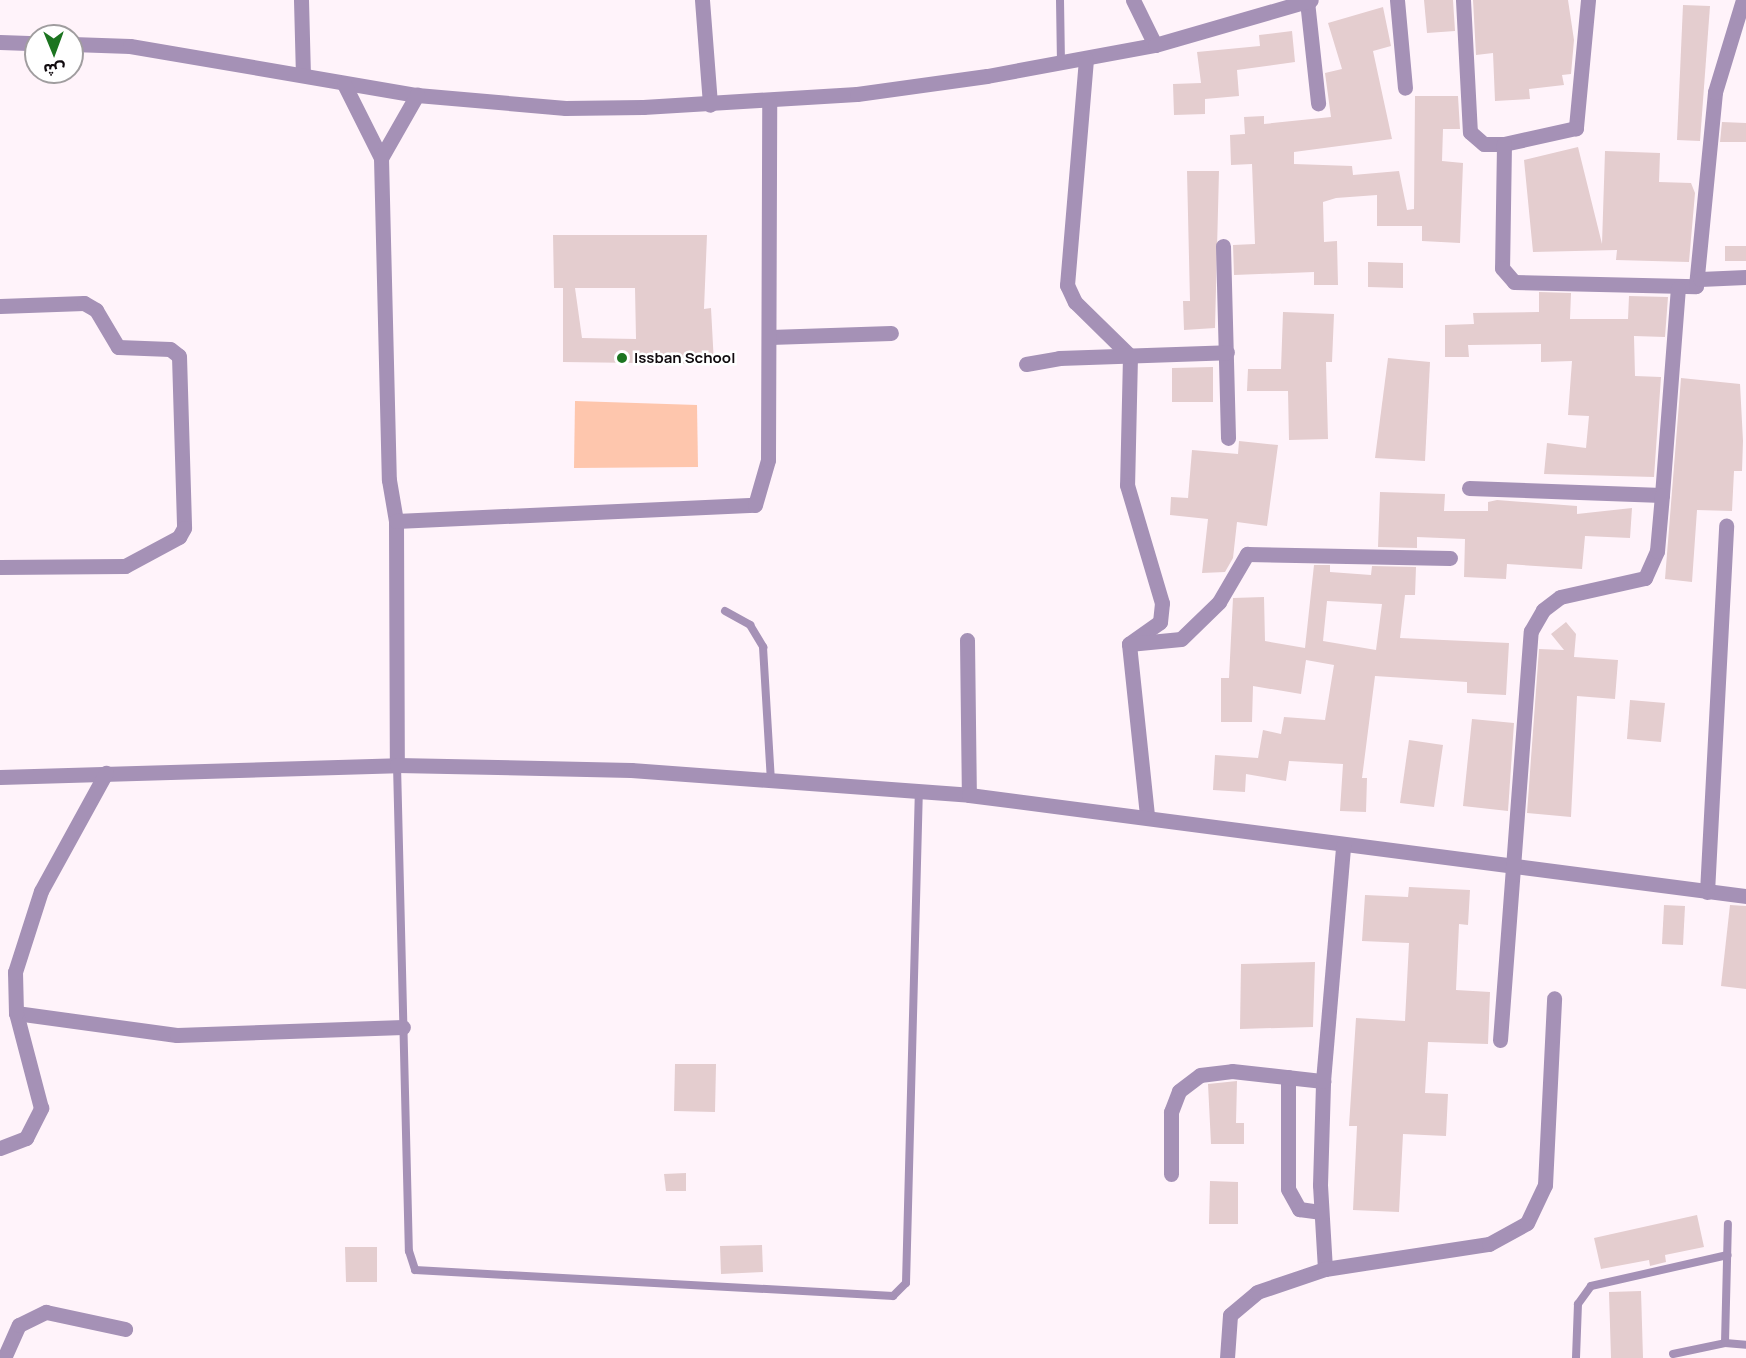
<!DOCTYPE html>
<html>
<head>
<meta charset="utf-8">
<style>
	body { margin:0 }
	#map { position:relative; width:1746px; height:1358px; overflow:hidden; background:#fff3fa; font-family:Manrope,"Noto Sans Arabic",sans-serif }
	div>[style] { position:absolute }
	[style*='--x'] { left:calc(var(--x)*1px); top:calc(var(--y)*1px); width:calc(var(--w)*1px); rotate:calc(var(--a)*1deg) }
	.green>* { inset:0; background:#fec6ad }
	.building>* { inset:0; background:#e4cdcf }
	.lane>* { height:8px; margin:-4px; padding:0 4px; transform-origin:4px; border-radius:4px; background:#a591b6 }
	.street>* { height:15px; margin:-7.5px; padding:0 7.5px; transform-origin:7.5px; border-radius:7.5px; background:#a591b6 }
	.dots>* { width:16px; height:16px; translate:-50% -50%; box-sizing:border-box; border:3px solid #fff; border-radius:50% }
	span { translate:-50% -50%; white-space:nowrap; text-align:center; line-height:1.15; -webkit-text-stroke:5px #fff; paint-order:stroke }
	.poi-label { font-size:15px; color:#110b0f; font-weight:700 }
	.left { translate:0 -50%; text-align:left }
	.north { position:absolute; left:24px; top:24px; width:60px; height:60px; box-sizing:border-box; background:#fff; border:2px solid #a09d9f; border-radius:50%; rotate:179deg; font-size:16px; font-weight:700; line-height:24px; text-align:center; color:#110b0f }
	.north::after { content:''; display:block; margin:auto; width:21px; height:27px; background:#1c7420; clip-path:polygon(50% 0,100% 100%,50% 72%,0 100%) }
</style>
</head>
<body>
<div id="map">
	<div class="green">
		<div style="clip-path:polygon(575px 401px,697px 405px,698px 467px,574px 468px)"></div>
	</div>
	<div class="building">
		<div style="clip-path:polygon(1424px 0,1453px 0,1455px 31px,1427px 33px)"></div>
		<div style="clip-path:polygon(1473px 0,1568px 0,1574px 40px,1571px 74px,1562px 75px,1564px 85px,1529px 89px,1530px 99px,1495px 101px,1493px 53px,1476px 55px)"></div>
		<div style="clip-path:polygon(1683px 5px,1710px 6px,1700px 141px,1677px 140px)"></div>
		<div style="clip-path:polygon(1383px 7px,1391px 46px,1373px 51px,1392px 139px,1294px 152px,1294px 164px,1352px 166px,1353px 175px,1399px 171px,1407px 210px,1414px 209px,1415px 96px,1458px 96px,1460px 129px,1443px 129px,1442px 161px,1463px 163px,1460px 243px,1422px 241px,1422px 226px,1377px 226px,1377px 195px,1336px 198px,1323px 202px,1324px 242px,1337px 241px,1338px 285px,1314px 285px,1314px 272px,1234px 275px,1233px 245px,1255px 244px,1252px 164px,1231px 165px,1230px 135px,1245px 134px,1244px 117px,1264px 116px,1264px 124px,1331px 117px,1325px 73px,1342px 69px,1328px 23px)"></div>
		<div style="clip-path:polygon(1292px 31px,1295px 62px,1237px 70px,1239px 96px,1205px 99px,1205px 114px,1174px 115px,1173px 84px,1201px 83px,1197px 52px,1260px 46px,1259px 35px)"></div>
		<div style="clip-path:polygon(1722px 122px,1746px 123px,1746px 142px,1720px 142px)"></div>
		<div style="clip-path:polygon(1578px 147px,1602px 244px,1605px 151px,1660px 153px,1659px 182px,1691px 183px,1695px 193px,1689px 262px,1616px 260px,1617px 250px,1533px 252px,1524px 160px)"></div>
		<div style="clip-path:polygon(1187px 171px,1219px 171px,1215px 328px,1184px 330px,1183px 301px,1190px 301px)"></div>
		<div style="clip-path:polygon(evenodd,553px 235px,707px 235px,704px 309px,711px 308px,714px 364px,563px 362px,563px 288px,554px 288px,553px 235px,575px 288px,635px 288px,636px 339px,582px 338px,575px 288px)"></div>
		<div style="clip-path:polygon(1725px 246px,1746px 246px,1746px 261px,1725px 261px)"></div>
		<div style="clip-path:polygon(1368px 262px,1403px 263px,1403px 288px,1368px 287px)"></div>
		<div style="clip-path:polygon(1539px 292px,1571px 293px,1570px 319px,1628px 319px,1629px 296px,1668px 297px,1665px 337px,1634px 336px,1635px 376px,1661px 377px,1654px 477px,1544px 474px,1547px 443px,1586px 448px,1589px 416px,1568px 415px,1572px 361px,1541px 362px,1541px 344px,1468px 345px,1469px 357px,1445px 357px,1445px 325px,1474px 324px,1473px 313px,1539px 312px)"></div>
		<div style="clip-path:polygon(1283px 312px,1334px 314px,1332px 362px,1326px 362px,1328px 439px,1289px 440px,1288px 391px,1247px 391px,1248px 369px,1281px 369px)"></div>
		<div style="clip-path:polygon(1388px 358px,1430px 362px,1425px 461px,1375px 458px)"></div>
		<div style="clip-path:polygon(1213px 367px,1213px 402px,1172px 402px,1172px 368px)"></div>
		<div style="clip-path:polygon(1681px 378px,1740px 384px,1743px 441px,1742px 471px,1734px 471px,1732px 511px,1697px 510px,1692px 582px,1665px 579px)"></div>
		<div style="clip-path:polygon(1239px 441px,1278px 445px,1267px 526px,1237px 522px,1233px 558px,1225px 572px,1202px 573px,1208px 519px,1170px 515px,1171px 497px,1188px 498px,1192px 450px,1238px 454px)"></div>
		<div style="clip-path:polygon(1380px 492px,1445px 494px,1444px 511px,1488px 511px,1488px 502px,1497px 500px,1577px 506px,1577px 514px,1632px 508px,1630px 538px,1585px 536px,1582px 569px,1507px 564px,1506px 579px,1464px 577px,1465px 539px,1417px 537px,1417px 548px,1378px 547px)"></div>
		<div style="clip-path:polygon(evenodd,1314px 565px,1330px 565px,1330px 572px,1371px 575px,1372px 566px,1416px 567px,1415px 595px,1405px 595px,1400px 638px,1509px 643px,1506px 695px,1467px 693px,1467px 682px,1375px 676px,1362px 778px,1367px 778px,1366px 812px,1340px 811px,1343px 764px,1289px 761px,1286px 781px,1246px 774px,1245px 792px,1213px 790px,1215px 755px,1258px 758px,1263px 730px,1281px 734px,1284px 717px,1325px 720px,1334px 665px,1306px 660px,1301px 694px,1253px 686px,1252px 722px,1221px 722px,1221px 678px,1229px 678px,1233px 598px,1264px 597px,1265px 641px,1305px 648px,1314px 565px,1327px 601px,1382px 604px,1376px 650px,1323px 641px,1327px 601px)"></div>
		<div style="clip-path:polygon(1566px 622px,1576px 634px,1574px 657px,1618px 660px,1615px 699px,1577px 696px,1571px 817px,1527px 813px,1539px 649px,1564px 650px,1551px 634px)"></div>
		<div style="clip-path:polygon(1630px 700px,1665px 703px,1661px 742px,1627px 739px)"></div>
		<div style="clip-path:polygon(1472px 719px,1514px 723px,1508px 811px,1463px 806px)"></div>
		<div style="clip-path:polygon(1409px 740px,1443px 745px,1434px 807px,1400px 803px)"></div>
		<div style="clip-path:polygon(1409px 887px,1470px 890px,1468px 925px,1459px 924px,1456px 990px,1490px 992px,1488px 1044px,1428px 1042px,1425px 1093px,1448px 1094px,1446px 1136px,1403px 1134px,1399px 1212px,1353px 1210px,1357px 1126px,1349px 1126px,1356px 1018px,1405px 1021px,1409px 943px,1362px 941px,1365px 895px,1408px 897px)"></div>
		<div style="clip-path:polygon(1664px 905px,1685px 906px,1683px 945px,1662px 944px)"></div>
		<div style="clip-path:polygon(1730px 905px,1746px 906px,1746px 989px,1721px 986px)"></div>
		<div style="clip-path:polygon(1315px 962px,1313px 1027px,1240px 1029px,1241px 964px)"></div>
		<div style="clip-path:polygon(675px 1064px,716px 1064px,715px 1112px,674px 1111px)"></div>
		<div style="clip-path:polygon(1237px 1081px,1236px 1123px,1244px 1123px,1244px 1144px,1211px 1144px,1208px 1084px)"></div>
		<div style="clip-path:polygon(686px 1173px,686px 1191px,666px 1191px,664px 1174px)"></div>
		<div style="clip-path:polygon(1210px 1181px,1238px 1182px,1238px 1224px,1209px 1224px)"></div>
		<div style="clip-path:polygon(1697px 1215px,1704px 1247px,1665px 1255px,1666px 1262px,1650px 1266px,1649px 1260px,1601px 1269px,1594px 1238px)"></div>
		<div style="clip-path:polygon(762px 1245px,763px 1272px,721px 1274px,720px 1246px)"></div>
		<div style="clip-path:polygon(345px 1247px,377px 1247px,377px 1282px,346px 1282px)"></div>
		<div style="clip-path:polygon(1641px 1291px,1643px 1358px,1611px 1358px,1609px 1292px)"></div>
	</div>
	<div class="lane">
		<div style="--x:1060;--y:0;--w:63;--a:89.1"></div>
		<div style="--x:725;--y:611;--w:29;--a:29"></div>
		<div style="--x:750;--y:625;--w:26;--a:59"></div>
		<div style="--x:763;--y:647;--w:133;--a:86.6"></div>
		<div style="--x:397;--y:765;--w:486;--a:88.6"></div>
		<div style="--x:409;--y:1251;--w:20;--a:72"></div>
		<div style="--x:415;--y:1270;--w:479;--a:3.1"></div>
		<div style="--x:893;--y:1296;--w:18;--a:-45"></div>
		<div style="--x:906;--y:1283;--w:493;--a:-88.5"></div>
		<div style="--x:1725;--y:1343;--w:119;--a:-88.6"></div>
		<div style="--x:1673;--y:1354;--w:53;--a:-11.9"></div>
		<div style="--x:1725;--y:1343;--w:21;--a:5"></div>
		<div style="--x:1576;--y:1358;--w:54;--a:-87.9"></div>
		<div style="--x:1578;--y:1304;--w:22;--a:-54"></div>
		<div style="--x:1591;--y:1286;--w:140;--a:-12.8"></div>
	</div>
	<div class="street">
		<div style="--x:301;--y:0;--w:75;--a:88.5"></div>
		<div style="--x:702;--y:0;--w:105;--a:85.6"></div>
		<div style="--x:1133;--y:0;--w:50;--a:63.9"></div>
		<div style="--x:1397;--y:0;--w:88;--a:84.8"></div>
		<div style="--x:1463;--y:0;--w:132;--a:87"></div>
		<div style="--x:1470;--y:132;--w:18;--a:41"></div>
		<div style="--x:1484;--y:144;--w:20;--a:0"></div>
		<div style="--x:1588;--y:0;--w:129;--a:95.4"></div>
		<div style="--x:1576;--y:128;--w:74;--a:167.5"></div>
		<div style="--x:1504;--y:144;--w:124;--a:90.9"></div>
		<div style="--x:1502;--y:268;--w:18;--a:49"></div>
		<div style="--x:1514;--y:282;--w:182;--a:1.3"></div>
		<div style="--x:1696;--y:286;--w:195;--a:-84.4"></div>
		<div style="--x:1715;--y:92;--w:96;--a:-73.1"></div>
		<div style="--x:1307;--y:1;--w:103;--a:83.8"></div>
		<div style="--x:0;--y:42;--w:36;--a:2"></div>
		<div style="--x:72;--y:44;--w:58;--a:2"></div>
		<div style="--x:130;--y:46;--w:291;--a:9.7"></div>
		<div style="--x:417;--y:95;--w:149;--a:5"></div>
		<div style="--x:565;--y:108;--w:78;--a:-0.7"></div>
		<div style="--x:643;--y:107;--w:214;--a:-3.5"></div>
		<div style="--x:857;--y:94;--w:131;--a:-7.9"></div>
		<div style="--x:987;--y:76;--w:171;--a:-10.5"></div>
		<div style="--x:1155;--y:45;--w:162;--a:-16.1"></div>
		<div style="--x:1086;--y:59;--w:227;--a:94.8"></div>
		<div style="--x:1067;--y:285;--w:19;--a:65"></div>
		<div style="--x:1075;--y:302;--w:77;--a:44.5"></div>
		<div style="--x:1130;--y:356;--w:129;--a:91.3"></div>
		<div style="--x:1127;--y:485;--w:123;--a:73.5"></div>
		<div style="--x:1162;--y:603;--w:19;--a:96"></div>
		<div style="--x:1160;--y:622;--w:38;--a:145"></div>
		<div style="--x:1129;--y:644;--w:173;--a:84"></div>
		<div style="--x:344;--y:84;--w:83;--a:63.4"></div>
		<div style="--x:381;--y:158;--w:322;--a:88.6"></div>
		<div style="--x:389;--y:480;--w:42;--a:80.3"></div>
		<div style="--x:396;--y:521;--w:244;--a:89.8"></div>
		<div style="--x:381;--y:158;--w:73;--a:-60.3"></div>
		<div style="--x:1223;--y:246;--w:192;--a:88.5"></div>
		<div style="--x:1700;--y:279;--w:46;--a:-2.5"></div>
		<div style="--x:0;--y:306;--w:84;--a:-2"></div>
		<div style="--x:84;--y:303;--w:14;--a:30"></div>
		<div style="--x:96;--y:310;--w:43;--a:59.3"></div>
		<div style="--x:118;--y:347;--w:52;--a:2.2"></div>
		<div style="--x:170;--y:349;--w:11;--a:38"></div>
		<div style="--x:179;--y:356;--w:172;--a:88.3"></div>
		<div style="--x:184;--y:528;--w:10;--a:119"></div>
		<div style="--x:179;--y:537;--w:61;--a:151.8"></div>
		<div style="--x:125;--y:566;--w:125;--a:179.5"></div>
		<div style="--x:770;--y:337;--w:121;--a:-1.9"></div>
		<div style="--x:1026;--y:364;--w:34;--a:-10"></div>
		<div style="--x:1059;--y:358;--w:168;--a:-2"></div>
		<div style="--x:1469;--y:488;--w:193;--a:2.1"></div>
		<div style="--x:1662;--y:495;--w:207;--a:-85.6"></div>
		<div style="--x:396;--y:521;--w:359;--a:-2.6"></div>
		<div style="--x:755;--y:505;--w:47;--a:-73.9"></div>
		<div style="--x:768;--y:460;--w:359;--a:-89.8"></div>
		<div style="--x:967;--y:640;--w:155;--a:89.3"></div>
		<div style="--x:1129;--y:644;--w:52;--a:-5.5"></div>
		<div style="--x:1181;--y:639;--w:53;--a:-44.2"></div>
		<div style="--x:1219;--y:602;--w:56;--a:-59.7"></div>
		<div style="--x:1247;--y:554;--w:203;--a:1.1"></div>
		<div style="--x:0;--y:777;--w:397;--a:-1.7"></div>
		<div style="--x:397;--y:765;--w:234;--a:1.2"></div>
		<div style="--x:631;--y:770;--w:339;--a:4.2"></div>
		<div style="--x:969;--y:795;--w:784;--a:7.41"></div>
		<div style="--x:1707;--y:892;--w:367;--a:-87"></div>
		<div style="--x:16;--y:1013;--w:162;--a:7.8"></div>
		<div style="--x:177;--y:1035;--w:226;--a:-2"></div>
		<div style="--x:1500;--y:1040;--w:410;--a:-85.7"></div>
		<div style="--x:1531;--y:631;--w:24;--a:-60"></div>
		<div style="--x:1543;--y:610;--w:21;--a:-37"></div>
		<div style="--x:1560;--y:597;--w:87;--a:-12.6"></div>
		<div style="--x:1645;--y:578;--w:30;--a:-66"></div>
		<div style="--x:1657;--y:551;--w:56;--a:-84.9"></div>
		<div style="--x:1288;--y:1077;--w:112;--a:90"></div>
		<div style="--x:1288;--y:1189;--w:23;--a:61"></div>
		<div style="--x:1299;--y:1209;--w:21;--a:8"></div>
		<div style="--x:0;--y:1148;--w:28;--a:-21"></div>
		<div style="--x:26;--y:1138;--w:34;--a:-63"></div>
		<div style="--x:41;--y:1108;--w:98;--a:-104.7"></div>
		<div style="--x:16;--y:1013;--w:41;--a:-91.4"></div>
		<div style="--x:15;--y:972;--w:85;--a:-72.2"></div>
		<div style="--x:41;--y:891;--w:135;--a:-61.2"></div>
		<div style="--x:1171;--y:1174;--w:62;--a:-90"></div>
		<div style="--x:1171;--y:1112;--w:22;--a:-69"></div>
		<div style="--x:1179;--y:1091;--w:26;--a:-37"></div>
		<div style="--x:1200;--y:1075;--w:32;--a:-7"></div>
		<div style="--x:1232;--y:1071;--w:92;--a:6.3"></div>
		<div style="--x:1325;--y:1269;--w:84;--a:-93.4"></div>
		<div style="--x:1320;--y:1185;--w:104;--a:-88.3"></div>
		<div style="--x:1323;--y:1081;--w:236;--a:-85.1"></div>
		<div style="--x:4;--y:1358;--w:36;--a:-66"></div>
		<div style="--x:19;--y:1325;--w:30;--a:-26"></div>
		<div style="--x:46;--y:1312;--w:81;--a:12.1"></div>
		<div style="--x:1227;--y:1358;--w:43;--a:-86"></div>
		<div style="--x:1230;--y:1315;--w:35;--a:-40"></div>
		<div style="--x:1257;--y:1292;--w:72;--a:-18.7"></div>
		<div style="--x:1325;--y:1269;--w:166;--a:-8.7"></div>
		<div style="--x:1489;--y:1244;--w:43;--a:-28.9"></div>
		<div style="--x:1527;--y:1223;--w:42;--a:-64.7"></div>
		<div style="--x:1545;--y:1185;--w:187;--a:-87.2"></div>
	</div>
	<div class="dots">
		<div style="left:622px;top:358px;background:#1c7420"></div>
	</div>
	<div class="poi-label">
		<span class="left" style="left:634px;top:358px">Issban School</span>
	</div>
	<div class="north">ش</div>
</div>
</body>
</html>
